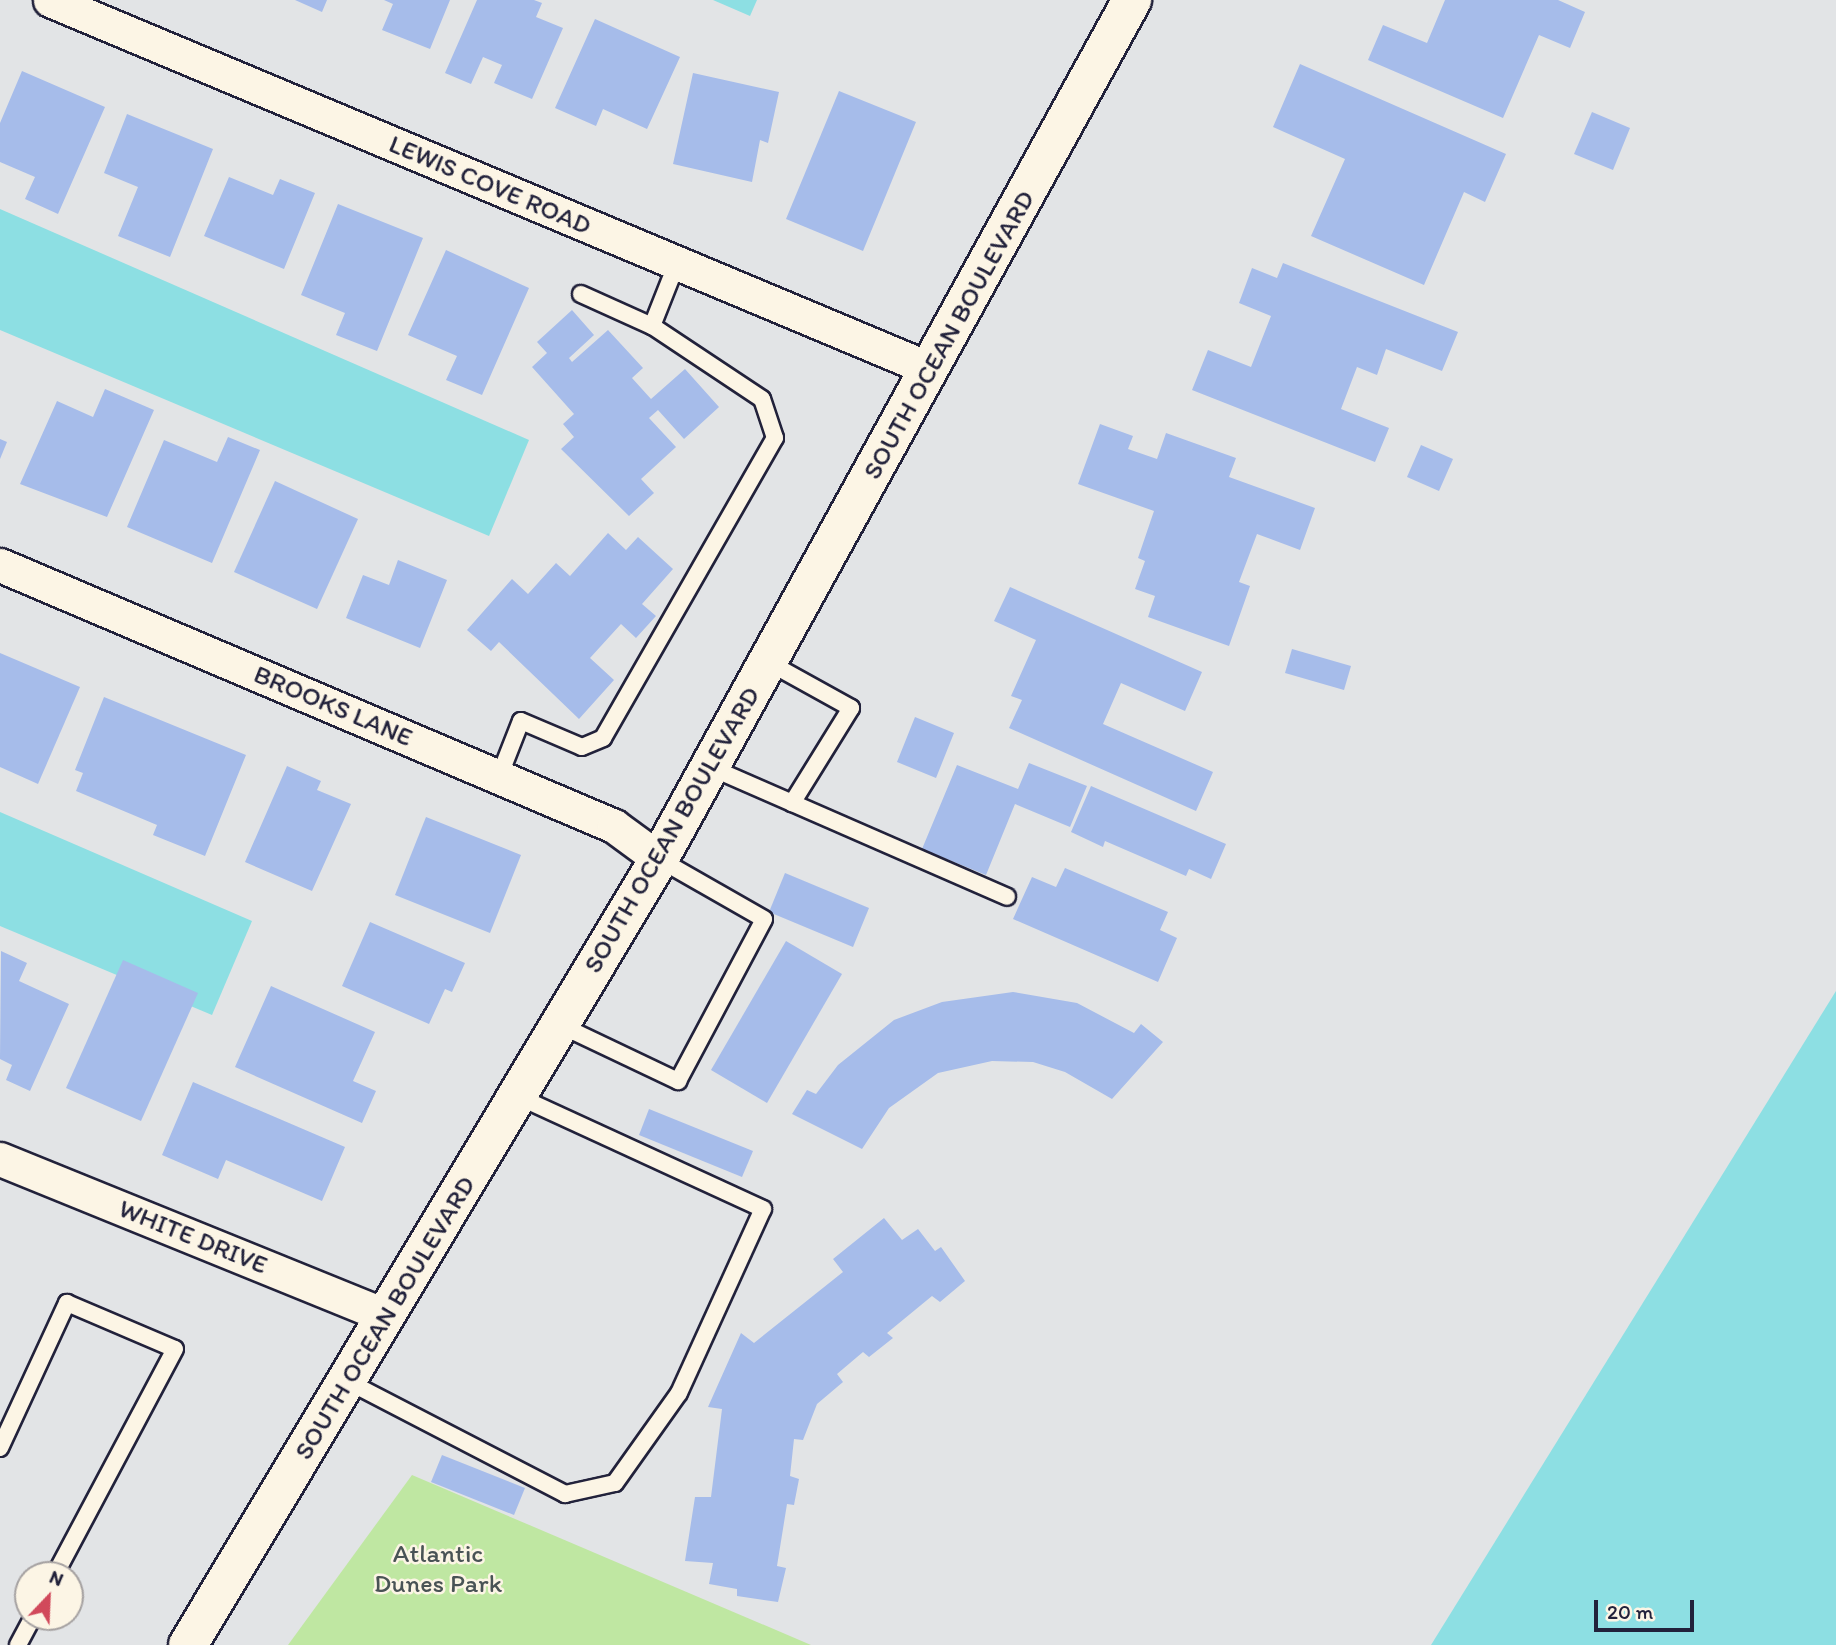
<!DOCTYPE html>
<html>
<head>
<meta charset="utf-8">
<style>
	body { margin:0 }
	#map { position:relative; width:1836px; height:1645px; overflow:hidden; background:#e2e4e6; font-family:Itim,sans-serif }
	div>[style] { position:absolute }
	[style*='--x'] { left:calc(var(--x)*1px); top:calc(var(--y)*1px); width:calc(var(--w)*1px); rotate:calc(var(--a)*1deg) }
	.green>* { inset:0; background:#bfe7a2 }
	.water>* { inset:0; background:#8ddfe3 }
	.building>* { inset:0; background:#a6bcea }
	.roads { filter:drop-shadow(2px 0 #22223b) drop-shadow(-2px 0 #22223b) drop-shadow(0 2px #22223b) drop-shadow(0 -2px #22223b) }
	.lane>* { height:16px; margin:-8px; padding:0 8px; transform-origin:8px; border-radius:8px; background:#fcf5e5 }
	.street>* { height:33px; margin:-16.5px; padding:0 16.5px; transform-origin:16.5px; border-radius:16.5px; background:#fcf5e5 }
	.secondary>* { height:38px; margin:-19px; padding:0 19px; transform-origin:19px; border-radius:19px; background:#fcf5e5 }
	span { translate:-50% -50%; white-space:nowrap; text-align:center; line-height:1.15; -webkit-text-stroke:5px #fcf5e5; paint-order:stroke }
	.street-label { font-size:26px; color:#22223b }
	.park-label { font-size:26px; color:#495355 }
	.north { position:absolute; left:14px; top:1561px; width:70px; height:70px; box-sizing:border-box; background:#fcf5e5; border:2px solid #a5a1a1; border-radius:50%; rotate:23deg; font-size:19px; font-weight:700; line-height:28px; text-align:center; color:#22223b }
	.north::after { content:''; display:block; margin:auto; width:24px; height:32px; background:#d1495b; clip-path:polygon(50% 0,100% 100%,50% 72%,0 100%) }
	.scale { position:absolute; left:1594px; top:1600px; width:100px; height:32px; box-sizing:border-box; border:4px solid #22223b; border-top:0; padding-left:9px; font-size:21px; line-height:24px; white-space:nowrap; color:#22223b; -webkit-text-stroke:5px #fcf5e5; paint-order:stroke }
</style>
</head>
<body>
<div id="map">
	<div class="green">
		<div style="clip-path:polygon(412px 1475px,811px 1645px,288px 1645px)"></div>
	</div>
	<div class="water">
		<div style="clip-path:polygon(713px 0,757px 0,750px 16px)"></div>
		<div style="clip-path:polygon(0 209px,529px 440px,489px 536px,0 330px)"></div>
		<div style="clip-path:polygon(0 812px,252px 921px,212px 1015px,0 926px)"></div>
		<div style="clip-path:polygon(1836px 991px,1836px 1645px,1431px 1645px)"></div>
	</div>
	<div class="building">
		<div style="clip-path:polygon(295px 0,327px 0,322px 12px)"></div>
		<div style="clip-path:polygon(384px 0,450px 0,430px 49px,382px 30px,393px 4px)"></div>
		<div style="clip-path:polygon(477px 0,534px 0,542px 3px,536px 17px,563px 28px,532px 99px,494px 83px,502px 65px,483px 57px,471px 84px,445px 73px)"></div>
		<div style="clip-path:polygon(1445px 0,1558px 0,1585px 12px,1570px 48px,1539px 35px,1503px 118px,1368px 60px,1383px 25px,1427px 43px)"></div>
		<div style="clip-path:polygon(595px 19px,680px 57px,647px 129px,603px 109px,596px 126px,555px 108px)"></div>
		<div style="clip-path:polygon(1300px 64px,1506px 154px,1485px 202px,1464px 192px,1424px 285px,1311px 236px,1345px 159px,1273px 127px)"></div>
		<div style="clip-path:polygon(22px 71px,105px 107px,58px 214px,25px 199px,35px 177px,0 162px,0 123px)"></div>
		<div style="clip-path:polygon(693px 73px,779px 92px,768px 143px,760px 140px,752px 182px,673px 164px)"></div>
		<div style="clip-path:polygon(839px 91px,916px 122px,863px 251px,786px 219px)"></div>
		<div style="clip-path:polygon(1592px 112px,1630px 128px,1613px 170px,1574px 154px)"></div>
		<div style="clip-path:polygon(127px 114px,213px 149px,170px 257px,118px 236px,138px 187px,104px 173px)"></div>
		<div style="clip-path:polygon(229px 177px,273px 195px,280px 179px,315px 193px,284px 269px,204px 236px)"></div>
		<div style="clip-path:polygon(338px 204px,423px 238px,377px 351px,336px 335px,345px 313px,301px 295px)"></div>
		<div style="clip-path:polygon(446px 250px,529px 288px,482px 395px,446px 380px,457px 356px,408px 335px)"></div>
		<div style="clip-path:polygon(1283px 263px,1458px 332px,1442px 371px,1386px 349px,1377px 375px,1357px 367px,1341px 409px,1389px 428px,1375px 462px,1192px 390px,1208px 350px,1251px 367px,1271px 316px,1239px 303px,1252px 268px,1277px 278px)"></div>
		<div style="clip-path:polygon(572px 310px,594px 335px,569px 358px,572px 362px,608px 330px,643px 368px,632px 378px,651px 399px,685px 369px,719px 407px,684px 439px,658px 410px,649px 418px,676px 447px,641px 479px,654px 493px,629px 516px,561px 449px,574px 437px,563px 424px,574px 414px,532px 367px,547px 353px,537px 342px)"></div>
		<div style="clip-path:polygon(105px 389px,154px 410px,107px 517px,20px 484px,57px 401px,93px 417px)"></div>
		<div style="clip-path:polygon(1100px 424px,1133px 436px,1128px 449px,1157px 459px,1166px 433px,1236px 458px,1229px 477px,1315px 508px,1300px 550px,1257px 534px,1239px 582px,1250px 586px,1229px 646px,1148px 617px,1155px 596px,1135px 589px,1145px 561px,1138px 558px,1154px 511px,1078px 484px)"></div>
		<div style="clip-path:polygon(228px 437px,260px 450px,212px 563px,127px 527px,164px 440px,217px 462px)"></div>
		<div style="clip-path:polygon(0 439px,7px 442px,0 459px)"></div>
		<div style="clip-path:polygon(1421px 445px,1453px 459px,1439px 491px,1407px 477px)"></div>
		<div style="clip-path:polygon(275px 481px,358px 519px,317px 609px,234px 572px)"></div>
		<div style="clip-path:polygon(608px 533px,626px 550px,638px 537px,673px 569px,642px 604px,656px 616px,636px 638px,621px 624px,590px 658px,614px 680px,579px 719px,499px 642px,491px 651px,467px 630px,512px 579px,528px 594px,556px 563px,570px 576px)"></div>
		<div style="clip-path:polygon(398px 560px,447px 580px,420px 648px,346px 618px,363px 575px,389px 585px)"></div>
		<div style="clip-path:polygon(1010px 587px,1202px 672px,1185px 711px,1121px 683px,1103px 724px,1213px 772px,1196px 811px,1009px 728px,1022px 700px,1011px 696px,1036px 640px,994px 621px)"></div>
		<div style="clip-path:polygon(1292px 649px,1351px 666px,1344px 690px,1285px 673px)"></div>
		<div style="clip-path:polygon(0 653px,80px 687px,38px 784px,0 767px)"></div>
		<div style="clip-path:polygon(104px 697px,246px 755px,205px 856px,153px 835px,157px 825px,76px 791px,83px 773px,75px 770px)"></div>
		<div style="clip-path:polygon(915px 717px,954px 733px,936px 778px,897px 762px)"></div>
		<div style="clip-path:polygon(1029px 763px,1087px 786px,1070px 827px,1015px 804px,986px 875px,922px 849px,957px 765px,1018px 789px)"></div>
		<div style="clip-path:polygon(287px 766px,321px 781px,317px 790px,351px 804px,312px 891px,245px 862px)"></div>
		<div style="clip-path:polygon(1091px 786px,1226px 844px,1211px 879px,1189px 869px,1186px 876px,1105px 841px,1103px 847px,1071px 832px)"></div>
		<div style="clip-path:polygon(426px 817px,521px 855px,490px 933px,395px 895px)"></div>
		<div style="clip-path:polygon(1065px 868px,1168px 912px,1160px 930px,1177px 938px,1158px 982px,1013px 919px,1032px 877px,1056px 887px)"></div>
		<div style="clip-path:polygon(785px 873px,869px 908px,853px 947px,769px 912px)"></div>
		<div style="clip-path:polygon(370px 922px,465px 963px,452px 992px,445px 989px,429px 1024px,342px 986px)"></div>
		<div style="clip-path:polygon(786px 941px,842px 974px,767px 1103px,711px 1070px)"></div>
		<div style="clip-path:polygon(1px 951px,27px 963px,19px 981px,69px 1004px,30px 1091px,6px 1080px,12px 1065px,0 1059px)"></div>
		<div style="clip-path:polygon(123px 960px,198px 993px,141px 1121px,66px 1088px)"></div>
		<div style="clip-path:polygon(271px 986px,375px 1032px,353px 1081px,376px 1091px,362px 1123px,235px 1067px)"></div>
		<div style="clip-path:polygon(1013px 992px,1077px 1003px,1134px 1033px,1141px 1024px,1163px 1042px,1112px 1099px,1065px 1072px,1033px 1062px,992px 1061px,938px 1073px,889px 1108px,862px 1149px,792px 1114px,807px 1090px,816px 1094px,838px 1065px,894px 1020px,942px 1002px)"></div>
		<div style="clip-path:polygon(193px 1082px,345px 1147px,322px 1201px,226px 1160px,218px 1179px,162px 1155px)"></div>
		<div style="clip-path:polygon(649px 1109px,753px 1151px,742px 1177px,639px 1135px)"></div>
		<div style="clip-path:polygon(884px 1218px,902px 1240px,918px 1229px,935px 1251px,941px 1247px,965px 1281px,940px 1302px,932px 1296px,887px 1333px,893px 1338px,869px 1357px,863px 1352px,837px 1374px,843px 1382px,817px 1404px,803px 1440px,794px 1439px,790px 1476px,799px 1479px,794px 1505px,787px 1504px,777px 1566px,786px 1568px,778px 1602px,737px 1596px,737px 1589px,709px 1584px,713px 1563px,685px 1561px,695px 1497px,711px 1497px,722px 1409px,708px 1407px,741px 1333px,754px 1343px,843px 1272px,833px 1259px)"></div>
		<div style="clip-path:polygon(442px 1455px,525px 1488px,514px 1515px,431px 1482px)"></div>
	</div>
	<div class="roads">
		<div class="lane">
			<div style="--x:581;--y:294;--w:78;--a:24.3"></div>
			<div style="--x:768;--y:662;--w:95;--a:29"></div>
			<div style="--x:851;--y:708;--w:112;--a:121.8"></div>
			<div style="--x:710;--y:767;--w:324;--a:23.6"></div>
			<div style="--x:499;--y:777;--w:60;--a:-68.6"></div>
			<div style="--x:521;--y:721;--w:66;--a:23.1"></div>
			<div style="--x:582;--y:747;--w:23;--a:-23"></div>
			<div style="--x:603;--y:738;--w:346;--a:-60.2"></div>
			<div style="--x:775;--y:438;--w:41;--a:-108.4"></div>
			<div style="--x:762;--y:399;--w:132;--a:-146.4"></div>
			<div style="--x:652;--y:326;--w:68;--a:-68.4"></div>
			<div style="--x:560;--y:1025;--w:131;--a:25.4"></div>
			<div style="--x:678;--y:1081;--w:183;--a:-62"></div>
			<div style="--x:764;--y:919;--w:121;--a:-150.3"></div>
			<div style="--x:347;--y:1381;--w:246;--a:27.4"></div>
			<div style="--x:565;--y:1494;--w:51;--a:-12.4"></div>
			<div style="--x:615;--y:1483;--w:110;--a:-54.6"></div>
			<div style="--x:679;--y:1393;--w:202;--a:-65.5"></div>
			<div style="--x:763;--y:1209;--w:271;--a:-155.3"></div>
			<div style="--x:0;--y:1448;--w:160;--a:-65.2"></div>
			<div style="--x:67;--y:1303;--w:117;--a:23.1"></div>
			<div style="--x:175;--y:1349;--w:256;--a:118"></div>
			<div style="--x:18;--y:1645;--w:32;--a:-62"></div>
		</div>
		<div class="street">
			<div style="--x:50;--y:0;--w:954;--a:22.75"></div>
			<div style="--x:0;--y:565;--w:667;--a:23.03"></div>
			<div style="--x:614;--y:826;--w:56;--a:36.3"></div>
			<div style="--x:0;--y:1159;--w:417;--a:22.1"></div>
		</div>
		<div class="secondary">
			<div style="--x:188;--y:1645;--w:916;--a:-59.07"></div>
			<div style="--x:659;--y:859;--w:981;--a:-61.16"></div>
		</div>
	</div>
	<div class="street-label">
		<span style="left:490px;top:185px;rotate:23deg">LEWIS COVE ROAD</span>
		<span style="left:949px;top:335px;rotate:-61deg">SOUTH OCEAN BOULEVARD</span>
		<span style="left:333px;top:706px;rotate:23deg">BROOKS LANE</span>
		<span style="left:672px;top:830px;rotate:-60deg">SOUTH OCEAN BOULEVARD</span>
		<span style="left:193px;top:1237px;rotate:22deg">WHITE DRIVE</span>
		<span style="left:385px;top:1318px;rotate:-59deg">SOUTH OCEAN BOULEVARD</span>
	</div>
	<div class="park-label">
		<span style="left:438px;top:1569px">Atlantic<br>Dunes Park</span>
	</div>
	<div class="north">N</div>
	<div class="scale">20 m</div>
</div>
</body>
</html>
